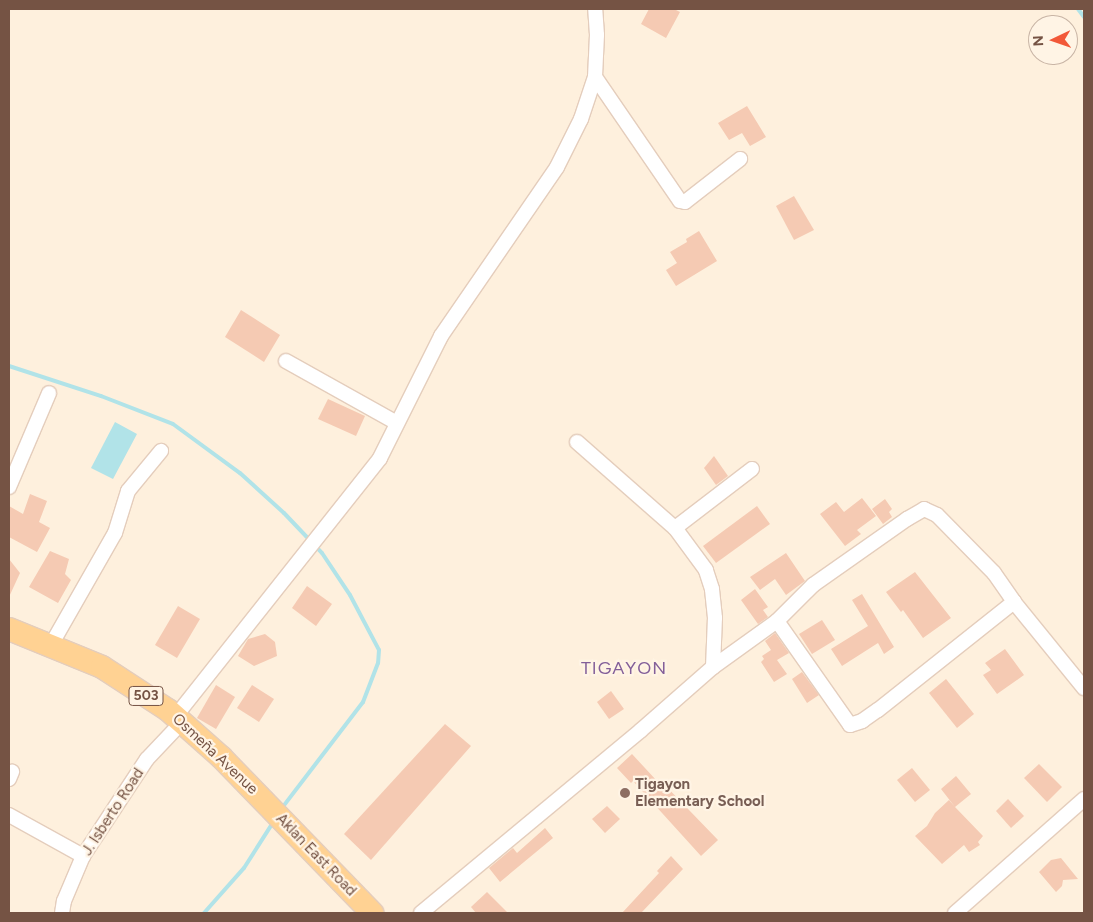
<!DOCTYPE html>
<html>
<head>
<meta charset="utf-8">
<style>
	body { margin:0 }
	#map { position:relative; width:1093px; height:922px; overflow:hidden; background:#fef0dd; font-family:Figtree,sans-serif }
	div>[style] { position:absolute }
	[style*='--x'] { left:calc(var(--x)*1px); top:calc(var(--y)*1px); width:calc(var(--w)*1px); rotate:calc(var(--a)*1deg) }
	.water>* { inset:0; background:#b1e3e8 }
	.stream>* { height:4px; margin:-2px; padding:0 2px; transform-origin:2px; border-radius:2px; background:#b1e3e8 }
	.building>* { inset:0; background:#f5cab3 }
	.roads { filter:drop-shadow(1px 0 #e4cdbc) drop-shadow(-1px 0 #e4cdbc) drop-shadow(0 1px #e4cdbc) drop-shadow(0 -1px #e4cdbc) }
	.minor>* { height:14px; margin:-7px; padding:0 7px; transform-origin:7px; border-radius:7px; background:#fff }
	.primary>* { height:22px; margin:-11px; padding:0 11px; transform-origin:11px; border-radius:11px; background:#ffd293 }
	.dots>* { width:14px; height:14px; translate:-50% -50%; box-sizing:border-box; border:2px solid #fff4e5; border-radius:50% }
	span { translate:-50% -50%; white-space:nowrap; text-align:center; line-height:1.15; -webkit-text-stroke:4.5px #fff4e5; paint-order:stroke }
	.shield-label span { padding:1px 4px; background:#fff4e5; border:1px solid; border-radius:4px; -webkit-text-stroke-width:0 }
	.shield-label { font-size:14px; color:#755344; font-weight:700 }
	.street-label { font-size:15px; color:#755344 }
	.education-label { font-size:15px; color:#785e54; font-weight:700 }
	.left { translate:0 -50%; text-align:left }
	.quarter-label { font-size:18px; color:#835f99; letter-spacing:1px }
	.frame { position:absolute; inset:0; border:10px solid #755344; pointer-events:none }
	.north { position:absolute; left:1028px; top:15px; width:50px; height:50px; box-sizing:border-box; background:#fff4e5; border:1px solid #c8b4a5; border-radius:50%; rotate:267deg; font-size:14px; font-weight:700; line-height:20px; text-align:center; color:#755344 }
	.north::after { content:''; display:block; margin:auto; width:18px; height:22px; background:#f25838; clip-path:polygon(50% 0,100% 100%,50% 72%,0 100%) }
</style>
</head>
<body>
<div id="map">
	<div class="water">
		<div style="clip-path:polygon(115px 422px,137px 434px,113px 479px,91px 468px)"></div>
	</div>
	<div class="stream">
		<div style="--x:1078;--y:9;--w:10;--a:53"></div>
		<div style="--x:9;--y:366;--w:97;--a:18.1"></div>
		<div style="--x:101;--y:396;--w:77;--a:21.3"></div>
		<div style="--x:173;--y:424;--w:83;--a:36.2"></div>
		<div style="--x:240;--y:473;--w:59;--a:42.3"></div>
		<div style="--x:284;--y:513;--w:55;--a:46.5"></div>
		<div style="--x:322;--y:553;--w:50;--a:56.3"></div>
		<div style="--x:350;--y:595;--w:62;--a:62.2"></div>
		<div style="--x:379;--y:650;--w:13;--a:94"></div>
		<div style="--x:378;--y:663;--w:42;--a:111"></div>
		<div style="--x:363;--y:702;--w:133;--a:127.4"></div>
		<div style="--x:204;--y:913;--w:60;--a:-48.4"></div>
		<div style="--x:244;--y:868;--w:52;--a:-57.5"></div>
	</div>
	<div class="building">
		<div style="clip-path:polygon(649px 9px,674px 9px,680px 12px,666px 38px,641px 24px)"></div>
		<div style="clip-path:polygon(747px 106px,766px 137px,750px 146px,742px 133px,729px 140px,718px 123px)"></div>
		<div style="clip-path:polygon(794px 196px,814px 230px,794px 240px,776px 206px)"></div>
		<div style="clip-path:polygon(699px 231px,717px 261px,676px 286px,666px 270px,677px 263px,670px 252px,687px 242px,686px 239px)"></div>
		<div style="clip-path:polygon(241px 310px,280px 335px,264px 362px,225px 337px)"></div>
		<div style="clip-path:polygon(328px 399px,365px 416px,356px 436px,318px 419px)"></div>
		<div style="clip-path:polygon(714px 456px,728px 476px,716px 485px,704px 468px)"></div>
		<div style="clip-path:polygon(30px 494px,47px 501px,39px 522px,50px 528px,37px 552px,9px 537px,9px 506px,23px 514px)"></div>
		<div style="clip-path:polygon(862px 498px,876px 516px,857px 530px,861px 534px,845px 546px,820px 514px,836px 502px,844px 512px)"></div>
		<div style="clip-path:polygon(885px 499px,892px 509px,889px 512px,892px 517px,883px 524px,872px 509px)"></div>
		<div style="clip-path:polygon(757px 506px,770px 524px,716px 563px,703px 546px)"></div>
		<div style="clip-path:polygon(50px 551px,69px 559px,65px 574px,71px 580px,58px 603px,29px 587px)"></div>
		<div style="clip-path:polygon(786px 553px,805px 581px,786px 595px,775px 579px,760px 590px,750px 577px)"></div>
		<div style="clip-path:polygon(9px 559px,20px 573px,9px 597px)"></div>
		<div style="clip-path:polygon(915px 572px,951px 618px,923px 638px,903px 610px,901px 612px,886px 592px)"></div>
		<div style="clip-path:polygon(307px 586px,332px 604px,316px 626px,292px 608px)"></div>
		<div style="clip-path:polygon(755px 589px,768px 607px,763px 610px,768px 617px,758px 624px,741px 600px)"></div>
		<div style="clip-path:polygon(862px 594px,894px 647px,884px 654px,878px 643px,842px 666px,831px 649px,868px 626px,852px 600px)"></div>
		<div style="clip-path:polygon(178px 606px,200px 619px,177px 658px,155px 645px)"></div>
		<div style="clip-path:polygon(822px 620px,835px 640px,812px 654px,799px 634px)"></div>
		<div style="clip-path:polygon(775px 633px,789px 653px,777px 660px,787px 674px,774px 682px,761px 662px,764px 659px,762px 656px,771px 650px,765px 641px)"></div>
		<div style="clip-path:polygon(265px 634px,275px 642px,277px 656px,254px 666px,238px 656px,248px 639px)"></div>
		<div style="clip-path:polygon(1005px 649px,1024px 675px,997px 694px,983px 675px,991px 670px,985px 663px)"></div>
		<div style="clip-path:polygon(802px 672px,819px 695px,807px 703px,792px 679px)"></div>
		<div style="clip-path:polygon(946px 679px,974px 714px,957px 728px,929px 693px)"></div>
		<div style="clip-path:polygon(216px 685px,235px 697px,216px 729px,197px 718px)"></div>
		<div style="clip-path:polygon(252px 685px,274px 699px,259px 722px,237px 708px)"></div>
		<div style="clip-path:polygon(611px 691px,624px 709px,609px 719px,597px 702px)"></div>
		<div style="clip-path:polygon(445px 724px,471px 746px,371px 860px,344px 834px)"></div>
		<div style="clip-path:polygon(632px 754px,657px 781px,659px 779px,718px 840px,701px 856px,633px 781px,631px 783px,617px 768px)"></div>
		<div style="clip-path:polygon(1039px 764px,1062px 787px,1047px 802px,1024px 778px)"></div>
		<div style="clip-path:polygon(912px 768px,930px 790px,915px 802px,897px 780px)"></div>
		<div style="clip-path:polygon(956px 776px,971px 794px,955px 807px,983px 836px,978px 842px,980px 845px,969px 852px,964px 845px,942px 864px,915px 836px,927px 826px,935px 813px,949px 800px,955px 807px,941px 789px)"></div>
		<div style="clip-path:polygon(1008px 799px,1024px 816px,1011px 828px,996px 811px)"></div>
		<div style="clip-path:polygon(607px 806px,620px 819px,605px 833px,592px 819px)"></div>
		<div style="clip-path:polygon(545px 828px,553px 838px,500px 882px,489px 868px,513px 848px,517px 853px)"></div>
		<div style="clip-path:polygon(671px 856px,683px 869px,641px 913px,622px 913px,659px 873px,657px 871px)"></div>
		<div style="clip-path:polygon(1061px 858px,1078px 879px,1063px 880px,1062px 886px,1056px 892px,1039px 872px,1051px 860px)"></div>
		<div style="clip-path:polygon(487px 892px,508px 913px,476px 913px,471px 907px)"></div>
	</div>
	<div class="roads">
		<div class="minor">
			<div style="--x:595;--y:77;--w:150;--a:55.6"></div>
			<div style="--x:680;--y:201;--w:5;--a:11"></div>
			<div style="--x:685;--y:202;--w:70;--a:-38"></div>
			<div style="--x:286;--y:361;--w:127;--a:29.2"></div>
			<div style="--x:577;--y:442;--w:130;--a:41.3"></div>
			<div style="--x:9;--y:487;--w:102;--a:-66.9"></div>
			<div style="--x:777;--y:621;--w:127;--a:54.9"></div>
			<div style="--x:850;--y:725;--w:13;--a:-18"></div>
			<div style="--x:862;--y:721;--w:19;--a:-35"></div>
			<div style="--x:878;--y:710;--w:174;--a:-38.5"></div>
			<div style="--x:51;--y:645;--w:129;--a:-60.3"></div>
			<div style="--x:115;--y:533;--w:44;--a:-72.8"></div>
			<div style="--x:128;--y:491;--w:52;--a:-50.5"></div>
			<div style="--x:713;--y:667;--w:49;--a:-87.7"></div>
			<div style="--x:715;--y:618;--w:29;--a:-96"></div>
			<div style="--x:712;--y:589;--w:20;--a:-108"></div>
			<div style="--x:706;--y:570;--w:52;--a:-126.4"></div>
			<div style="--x:675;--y:528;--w:97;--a:-37.5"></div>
			<div style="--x:175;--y:717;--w:330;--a:-51.6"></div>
			<div style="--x:380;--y:458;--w:136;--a:-63.4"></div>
			<div style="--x:441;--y:336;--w:205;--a:-55.5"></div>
			<div style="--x:557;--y:167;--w:54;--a:-63.4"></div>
			<div style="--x:581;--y:119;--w:44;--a:-71.6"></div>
			<div style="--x:595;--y:77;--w:42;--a:-87.3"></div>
			<div style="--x:597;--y:35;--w:26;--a:-94"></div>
			<div style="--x:9;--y:779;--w:8;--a:-67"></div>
			<div style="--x:9;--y:815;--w:85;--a:29"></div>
			<div style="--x:62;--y:913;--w:12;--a:-81"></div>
			<div style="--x:64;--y:901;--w:49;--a:-67.1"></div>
			<div style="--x:83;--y:856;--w:116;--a:-56.6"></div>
			<div style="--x:147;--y:759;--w:51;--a:-46.6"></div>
			<div style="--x:421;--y:913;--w:285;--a:-39.7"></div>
			<div style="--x:640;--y:731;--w:97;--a:-41.2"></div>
			<div style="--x:713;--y:667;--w:79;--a:-35.7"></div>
			<div style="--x:777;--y:621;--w:51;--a:-45"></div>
			<div style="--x:813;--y:585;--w:115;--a:-35.1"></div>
			<div style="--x:907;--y:519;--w:20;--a:-30"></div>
			<div style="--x:924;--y:509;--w:14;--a:25"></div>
			<div style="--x:937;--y:515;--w:81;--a:45.5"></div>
			<div style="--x:994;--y:573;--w:35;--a:55"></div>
			<div style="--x:1014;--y:602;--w:111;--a:50.9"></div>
			<div style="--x:955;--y:913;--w:172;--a:-41.5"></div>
		</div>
		<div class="primary">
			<div style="--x:9;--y:629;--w:100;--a:22.2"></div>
			<div style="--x:102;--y:667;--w:79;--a:33.1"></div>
			<div style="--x:168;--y:710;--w:72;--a:41.6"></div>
			<div style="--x:222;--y:758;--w:216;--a:45.9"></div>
		</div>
	</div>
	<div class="dots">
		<div style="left:625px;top:793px;background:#8d6e63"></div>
	</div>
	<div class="shield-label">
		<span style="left:146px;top:696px">503</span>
	</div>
	<div class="street-label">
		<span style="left:215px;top:754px;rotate:43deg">Osmeña Avenue</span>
		<span style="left:113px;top:812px;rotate:-57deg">J. Isberto Road</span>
		<span style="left:316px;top:855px;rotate:46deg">Aklan East Road</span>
	</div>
	<div class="education-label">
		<span class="left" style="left:635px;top:793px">Tigayon<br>Elementary School</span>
	</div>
	<div class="quarter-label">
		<span style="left:624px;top:668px">TIGAYON</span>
	</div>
	<div class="frame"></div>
	<div class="north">N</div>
</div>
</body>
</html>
